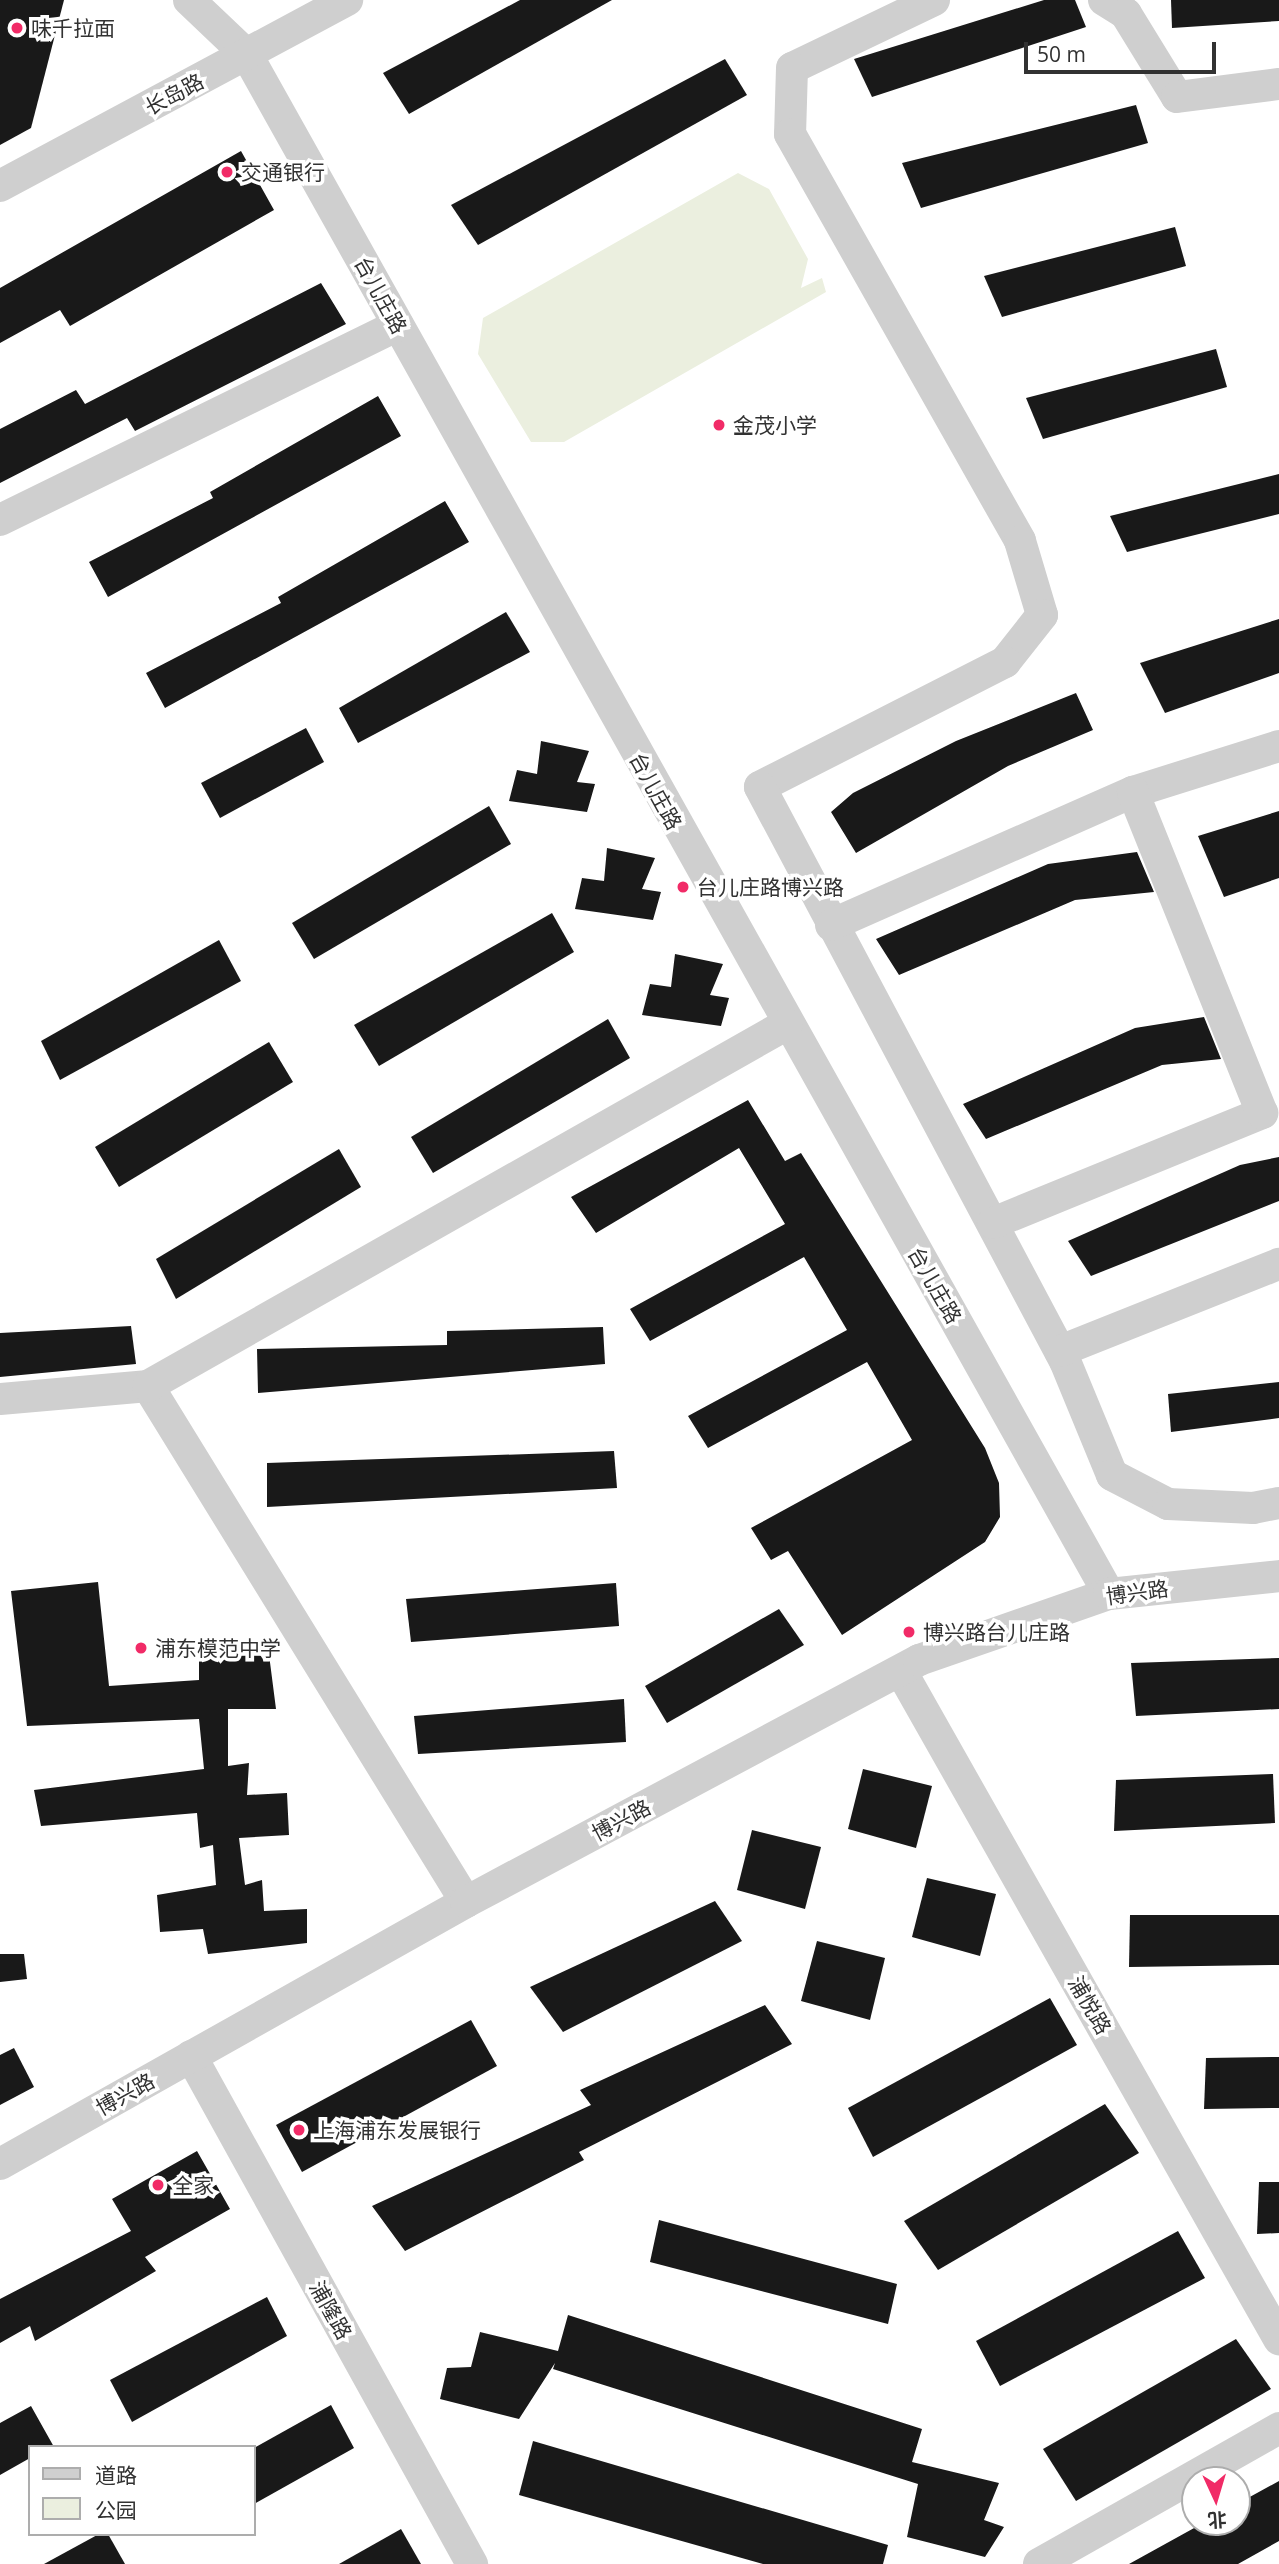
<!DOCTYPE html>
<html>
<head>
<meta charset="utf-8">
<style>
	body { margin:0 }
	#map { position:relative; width:1279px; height:2564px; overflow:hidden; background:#fff; font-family:"Open Sans","Noto Sans SC",sans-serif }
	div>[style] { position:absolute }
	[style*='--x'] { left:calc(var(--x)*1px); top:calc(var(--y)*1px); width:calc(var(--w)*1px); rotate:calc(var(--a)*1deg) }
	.green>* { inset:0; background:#ebefdf }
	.building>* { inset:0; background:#191919 }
	.minor>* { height:32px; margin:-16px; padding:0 16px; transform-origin:16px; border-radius:16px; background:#cfcfcf }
	.dots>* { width:19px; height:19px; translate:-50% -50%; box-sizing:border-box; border:4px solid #fff; border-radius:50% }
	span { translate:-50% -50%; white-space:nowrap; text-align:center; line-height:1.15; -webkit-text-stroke:7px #fff; paint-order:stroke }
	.poi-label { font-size:21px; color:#323232 }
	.left { translate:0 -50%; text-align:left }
	.street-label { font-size:21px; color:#323232 }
	.legend { position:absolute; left:28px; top:2445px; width:228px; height:91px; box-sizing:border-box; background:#fff; border:2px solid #adadad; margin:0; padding:9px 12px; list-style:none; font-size:21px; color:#323232 }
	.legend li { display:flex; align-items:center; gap:14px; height:35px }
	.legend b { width:35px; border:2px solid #adadad }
	.north { position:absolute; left:1181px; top:2466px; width:70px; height:70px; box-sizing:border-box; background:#fff; border:2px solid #adadad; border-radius:50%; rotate:176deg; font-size:19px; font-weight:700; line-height:28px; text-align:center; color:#323232 }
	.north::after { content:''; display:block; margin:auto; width:24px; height:32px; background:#f12b67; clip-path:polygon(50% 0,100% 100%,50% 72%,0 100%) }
	.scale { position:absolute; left:1024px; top:42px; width:192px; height:32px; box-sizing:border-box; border:4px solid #323232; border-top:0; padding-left:9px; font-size:21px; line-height:24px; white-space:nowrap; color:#323232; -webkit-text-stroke:5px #fff; paint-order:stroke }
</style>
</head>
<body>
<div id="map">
	<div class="green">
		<div style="clip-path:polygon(738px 173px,769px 189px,808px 259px,801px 288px,822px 278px,826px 292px,564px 442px,531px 442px,478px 354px,483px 318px)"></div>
	</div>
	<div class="building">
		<div style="clip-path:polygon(0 0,64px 0,31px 128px,0 145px)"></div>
		<div style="clip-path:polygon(520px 0,612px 0,409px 114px,383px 73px)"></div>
		<div style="clip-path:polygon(1044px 0,1075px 0,1086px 27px,872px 97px,854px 59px)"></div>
		<div style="clip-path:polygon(1171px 0,1279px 0,1279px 21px,1172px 28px)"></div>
		<div style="clip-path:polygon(725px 59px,747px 95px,478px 245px,451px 205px)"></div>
		<div style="clip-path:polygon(1136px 105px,1148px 143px,921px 208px,902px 163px)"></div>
		<div style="clip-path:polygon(241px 151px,274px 210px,70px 326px,60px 310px,0 343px,0 288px)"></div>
		<div style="clip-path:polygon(1175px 227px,1186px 266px,1002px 317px,984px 276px)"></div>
		<div style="clip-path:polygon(321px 283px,346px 324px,135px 431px,127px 418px,0 483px,0 429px,76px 390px,85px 404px)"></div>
		<div style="clip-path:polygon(1216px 349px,1227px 387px,1043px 439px,1026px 398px)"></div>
		<div style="clip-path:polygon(378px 396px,401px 436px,108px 597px,89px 562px,213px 498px,210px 492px)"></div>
		<div style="clip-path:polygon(1279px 474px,1279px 514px,1127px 552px,1110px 516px)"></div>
		<div style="clip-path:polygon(445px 501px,469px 542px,165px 708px,146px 673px,281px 603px,278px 597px)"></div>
		<div style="clip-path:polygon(506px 612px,530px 652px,358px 743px,339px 708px)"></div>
		<div style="clip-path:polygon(1279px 619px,1279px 673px,1165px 713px,1140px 663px)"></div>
		<div style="clip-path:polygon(1076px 693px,1093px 730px,1008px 766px,856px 853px,831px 812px,853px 793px,956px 741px)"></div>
		<div style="clip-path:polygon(306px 728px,324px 762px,220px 818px,201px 783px)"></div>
		<div style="clip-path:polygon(541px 741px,589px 751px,577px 782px,595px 784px,587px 812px,509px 801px,517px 770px,537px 774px)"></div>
		<div style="clip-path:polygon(489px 806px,511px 844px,314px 959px,292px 923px)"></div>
		<div style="clip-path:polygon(1279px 811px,1279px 878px,1224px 897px,1198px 836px)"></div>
		<div style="clip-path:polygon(607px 848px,655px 858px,642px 889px,661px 892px,653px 920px,575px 909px,582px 878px,604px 881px)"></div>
		<div style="clip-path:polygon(1137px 852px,1154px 892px,1075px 900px,899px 975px,876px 939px,1048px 864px)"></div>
		<div style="clip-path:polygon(552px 913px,574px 952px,379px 1066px,354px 1025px)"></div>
		<div style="clip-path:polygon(219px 940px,241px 981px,60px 1080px,41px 1041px)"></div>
		<div style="clip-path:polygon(675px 954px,723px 964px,710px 995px,729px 998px,721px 1026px,642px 1015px,650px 984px,671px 987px)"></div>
		<div style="clip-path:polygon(1204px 1017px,1221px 1059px,1162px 1065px,986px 1139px,963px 1104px,1135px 1028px)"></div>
		<div style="clip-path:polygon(608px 1019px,630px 1058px,433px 1173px,411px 1137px)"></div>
		<div style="clip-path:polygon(269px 1042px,293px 1082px,119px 1187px,95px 1147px)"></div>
		<div style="clip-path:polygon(748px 1100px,785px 1161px,801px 1153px,985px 1448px,999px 1483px,1000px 1517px,985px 1542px,842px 1635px,788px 1551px,771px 1560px,751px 1528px,912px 1440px,867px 1362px,708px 1448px,688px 1416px,847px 1330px,804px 1257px,650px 1341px,630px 1309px,785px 1224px,739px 1148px,596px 1233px,571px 1197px)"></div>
		<div style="clip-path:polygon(339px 1149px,361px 1187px,176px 1299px,156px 1259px)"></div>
		<div style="clip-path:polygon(1279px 1157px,1279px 1201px,1091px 1276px,1068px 1241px,1240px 1165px)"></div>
		<div style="clip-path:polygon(131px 1326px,136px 1364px,0 1377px,0 1333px)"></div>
		<div style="clip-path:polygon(603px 1327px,605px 1364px,258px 1393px,257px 1349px,447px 1345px,447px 1331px)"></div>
		<div style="clip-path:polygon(1279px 1382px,1279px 1418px,1171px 1432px,1168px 1394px)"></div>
		<div style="clip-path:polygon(614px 1451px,617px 1488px,267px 1507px,267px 1463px)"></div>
		<div style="clip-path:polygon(98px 1582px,109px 1686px,199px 1680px,199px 1643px,267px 1639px,276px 1709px,228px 1709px,228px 1766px,249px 1763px,247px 1795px,287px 1793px,289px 1835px,239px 1838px,245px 1885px,262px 1880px,264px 1911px,307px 1909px,307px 1943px,208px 1954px,203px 1929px,160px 1932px,157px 1895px,216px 1885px,213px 1845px,200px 1848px,197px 1813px,41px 1826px,34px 1790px,204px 1769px,199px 1719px,27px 1726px,11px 1591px)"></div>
		<div style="clip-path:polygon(616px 1583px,619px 1626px,411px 1642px,406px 1599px)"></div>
		<div style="clip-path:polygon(779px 1609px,804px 1645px,667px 1723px,645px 1686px)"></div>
		<div style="clip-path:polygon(1279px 1658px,1279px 1709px,1136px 1716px,1131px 1663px)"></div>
		<div style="clip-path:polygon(624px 1699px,626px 1742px,418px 1754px,414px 1716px)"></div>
		<div style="clip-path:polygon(863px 1769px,932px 1786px,916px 1848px,848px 1829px)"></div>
		<div style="clip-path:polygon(1273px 1774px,1275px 1823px,1114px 1831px,1116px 1780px)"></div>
		<div style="clip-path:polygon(752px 1830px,821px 1847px,805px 1909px,737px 1890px)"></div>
		<div style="clip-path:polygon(927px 1878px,996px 1894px,980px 1956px,912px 1937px)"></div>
		<div style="clip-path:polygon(715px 1901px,742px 1941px,563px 2032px,530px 1987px)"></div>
		<div style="clip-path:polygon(1130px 1915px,1279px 1915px,1279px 1965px,1129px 1967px)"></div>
		<div style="clip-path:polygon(817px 1941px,885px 1958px,870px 2020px,801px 2001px)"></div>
		<div style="clip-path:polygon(0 1954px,24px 1954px,27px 1979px,0 1982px)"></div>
		<div style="clip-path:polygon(1050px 1998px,1077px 2045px,873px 2157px,848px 2108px)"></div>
		<div style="clip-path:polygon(765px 2005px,792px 2044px,579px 2152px,584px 2160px,405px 2251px,372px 2206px,591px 2105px,580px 2090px)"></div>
		<div style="clip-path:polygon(471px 2020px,497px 2066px,302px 2172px,276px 2125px)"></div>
		<div style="clip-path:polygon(14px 2048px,34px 2087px,0 2105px,0 2055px)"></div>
		<div style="clip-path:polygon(1279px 2057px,1279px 2108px,1204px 2109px,1206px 2058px)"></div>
		<div style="clip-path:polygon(1105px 2104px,1139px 2153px,938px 2270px,904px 2221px)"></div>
		<div style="clip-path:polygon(197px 2151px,230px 2209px,145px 2257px,156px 2271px,35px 2341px,30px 2326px,0 2343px,0 2299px,131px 2231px,112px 2199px)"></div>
		<div style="clip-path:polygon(1259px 2182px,1279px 2182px,1279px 2233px,1257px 2234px)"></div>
		<div style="clip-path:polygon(659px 2220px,897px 2284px,888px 2324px,650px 2262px)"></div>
		<div style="clip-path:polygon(1178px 2231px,1205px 2278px,1000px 2386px,976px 2341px)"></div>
		<div style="clip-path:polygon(267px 2297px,287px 2336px,132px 2422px,110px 2380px)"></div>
		<div style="clip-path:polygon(568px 2315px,922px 2429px,912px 2462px,999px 2483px,984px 2520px,1004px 2527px,985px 2557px,907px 2537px,918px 2484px,553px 2369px,555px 2363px,519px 2419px,440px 2399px,447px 2368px,471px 2367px,480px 2332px,558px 2351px)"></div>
		<div style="clip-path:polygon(1236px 2339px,1271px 2389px,1076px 2501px,1043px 2449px)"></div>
		<div style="clip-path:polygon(331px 2405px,354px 2448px,254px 2504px,254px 2448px)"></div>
		<div style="clip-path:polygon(31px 2406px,54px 2447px,30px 2447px,30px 2458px,0 2475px,0 2423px)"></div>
		<div style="clip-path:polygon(533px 2441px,888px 2545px,883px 2564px,763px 2564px,519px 2495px)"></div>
		<div style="clip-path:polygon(1279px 2481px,1279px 2541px,1238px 2564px,1129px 2564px,1205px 2522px,1237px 2522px,1237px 2504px)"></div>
		<div style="clip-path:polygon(401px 2529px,421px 2564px,339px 2564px)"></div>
		<div style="clip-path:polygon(99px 2534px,108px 2534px,125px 2564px,44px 2564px)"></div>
	</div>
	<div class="minor">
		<div style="--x:189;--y:0;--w:80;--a:43.5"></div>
		<div style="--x:247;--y:55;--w:1764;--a:60.75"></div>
		<div style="--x:934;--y:0;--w:157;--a:154.4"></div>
		<div style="--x:792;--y:68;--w:66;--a:91.7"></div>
		<div style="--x:790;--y:134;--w:467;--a:60.5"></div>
		<div style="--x:1020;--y:541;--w:77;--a:73.4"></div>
		<div style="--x:1042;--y:615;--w:60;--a:128.2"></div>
		<div style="--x:1005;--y:662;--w:275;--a:153"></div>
		<div style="--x:760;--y:787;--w:650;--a:62.02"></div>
		<div style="--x:1065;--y:1361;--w:123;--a:67.6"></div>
		<div style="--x:1112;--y:1475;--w:63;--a:27.4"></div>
		<div style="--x:1168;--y:1504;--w:85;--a:2.7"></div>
		<div style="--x:1253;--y:1508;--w:26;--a:-11"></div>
		<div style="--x:1104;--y:0;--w:26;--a:32"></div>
		<div style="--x:1126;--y:14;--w:97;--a:58.4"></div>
		<div style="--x:1177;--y:97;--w:103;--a:-7.3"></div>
		<div style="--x:0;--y:186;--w:394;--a:-28.2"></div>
		<div style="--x:0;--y:520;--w:443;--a:-26.1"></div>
		<div style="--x:831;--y:925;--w:330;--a:-23.8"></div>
		<div style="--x:1133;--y:792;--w:153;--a:-17.5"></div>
		<div style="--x:993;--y:1223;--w:291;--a:-22.2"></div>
		<div style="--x:1262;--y:1113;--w:346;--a:-111.9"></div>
		<div style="--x:1060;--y:1351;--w:236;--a:-21.7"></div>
		<div style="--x:148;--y:1386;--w:606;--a:58.36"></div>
		<div style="--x:0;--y:1399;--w:149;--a:-5"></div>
		<div style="--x:148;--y:1386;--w:734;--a:-29.53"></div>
		<div style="--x:901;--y:1671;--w:768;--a:60.5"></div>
		<div style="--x:191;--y:2056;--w:581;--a:61.05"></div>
		<div style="--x:0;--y:2164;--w:535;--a:-29.35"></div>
		<div style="--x:466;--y:1902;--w:514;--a:-28.11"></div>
		<div style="--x:919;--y:1660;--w:201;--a:-19.2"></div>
		<div style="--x:1109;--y:1594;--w:171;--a:-6"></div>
		<div style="--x:1039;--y:2564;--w:276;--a:-29.5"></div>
	</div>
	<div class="dots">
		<div style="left:17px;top:28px;background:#f12b67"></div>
		<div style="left:227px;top:172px;background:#f12b67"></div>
		<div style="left:719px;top:425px;background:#f12b67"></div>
		<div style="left:683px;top:887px;background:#f12b67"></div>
		<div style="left:909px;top:1632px;background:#f12b67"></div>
		<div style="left:141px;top:1648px;background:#f12b67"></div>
		<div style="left:299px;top:2130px;background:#f12b67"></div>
		<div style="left:158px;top:2185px;background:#f12b67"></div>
	</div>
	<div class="poi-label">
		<span class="left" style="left:31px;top:28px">味千拉面</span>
		<span class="left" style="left:241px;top:172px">交通银行</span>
		<span class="left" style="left:733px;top:425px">金茂小学</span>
		<span class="left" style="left:697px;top:887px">台儿庄路博兴路</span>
		<span class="left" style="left:923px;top:1632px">博兴路台儿庄路</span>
		<span class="left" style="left:155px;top:1648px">浦东模范中学</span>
		<span class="left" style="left:313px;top:2130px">上海浦东发展银行</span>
		<span class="left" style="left:172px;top:2185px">全家</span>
	</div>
	<div class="street-label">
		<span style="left:174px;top:94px;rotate:-28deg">长岛路</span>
		<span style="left:381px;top:295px;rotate:61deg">台儿庄路</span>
		<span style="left:656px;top:791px;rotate:61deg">台儿庄路</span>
		<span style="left:935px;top:1285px;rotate:60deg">台儿庄路</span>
		<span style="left:1137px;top:1592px;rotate:-8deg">博兴路</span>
		<span style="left:621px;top:1820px;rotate:-28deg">博兴路</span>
		<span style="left:1090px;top:2005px;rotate:60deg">浦悦路</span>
		<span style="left:125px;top:2094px;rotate:-29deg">博兴路</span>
		<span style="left:331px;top:2310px;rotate:61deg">浦隆路</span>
	</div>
	<ul class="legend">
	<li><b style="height:9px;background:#cfcfcf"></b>道路</li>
	<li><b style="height:19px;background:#ebefdf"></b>公园</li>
	</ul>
	<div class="north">北</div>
	<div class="scale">50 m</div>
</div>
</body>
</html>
